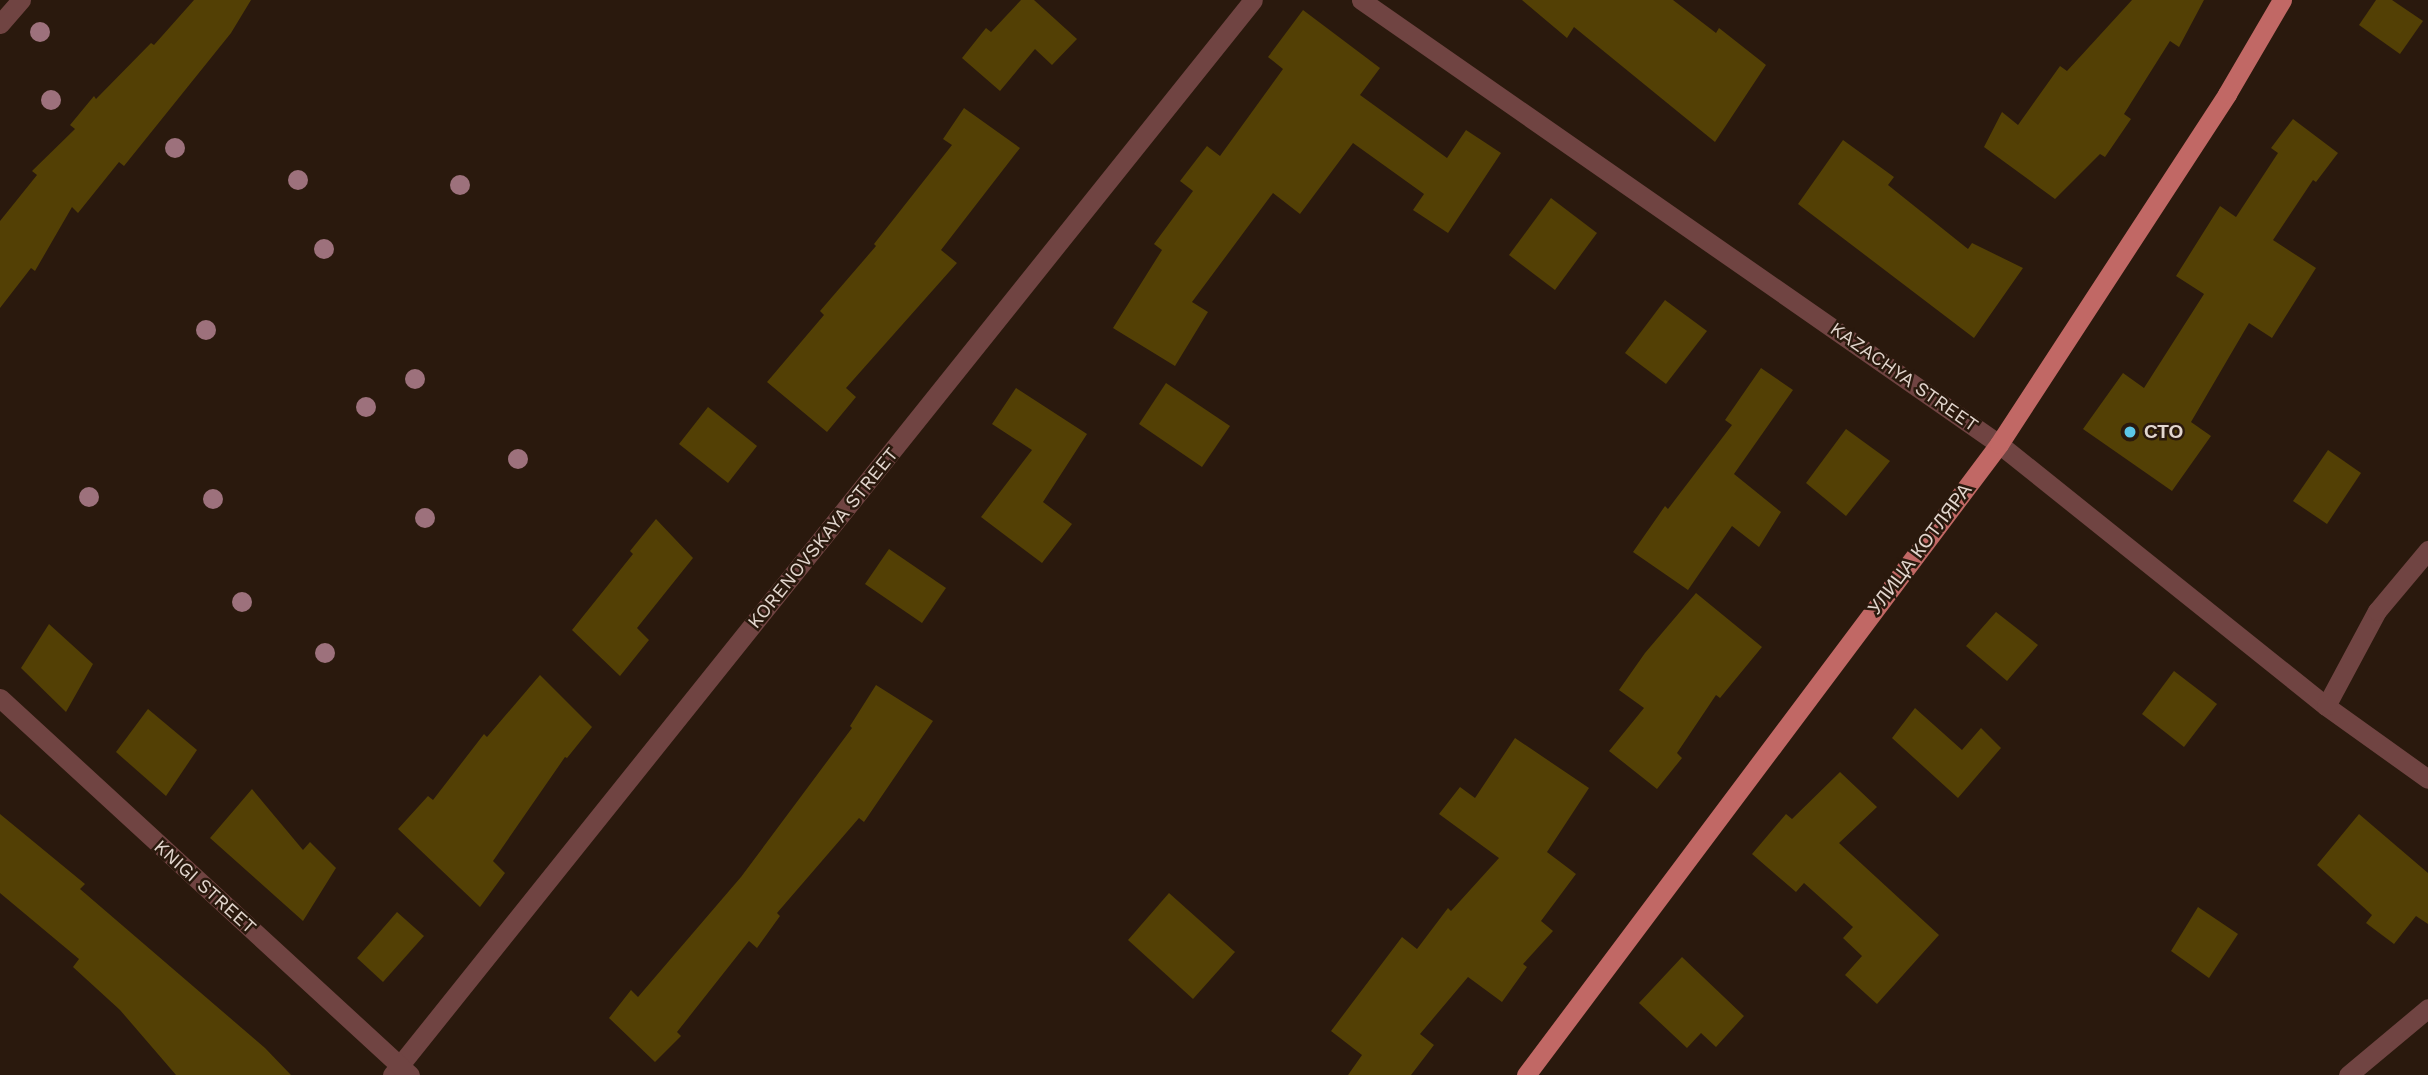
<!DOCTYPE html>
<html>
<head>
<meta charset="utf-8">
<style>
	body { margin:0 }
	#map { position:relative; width:2428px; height:1075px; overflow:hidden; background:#2a190d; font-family:"Work Sans",sans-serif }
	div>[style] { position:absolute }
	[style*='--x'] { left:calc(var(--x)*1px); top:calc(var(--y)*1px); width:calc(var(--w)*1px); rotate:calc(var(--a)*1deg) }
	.building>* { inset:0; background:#534005 }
	.minor>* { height:19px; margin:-9.5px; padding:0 9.5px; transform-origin:9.5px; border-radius:9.5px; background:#704442 }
	.tertiary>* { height:19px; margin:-9.5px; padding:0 9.5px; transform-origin:9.5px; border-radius:9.5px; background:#704442 }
	.primary>* { height:19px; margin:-9.5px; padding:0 9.5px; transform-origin:9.5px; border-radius:9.5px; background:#c16865 }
	.trees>* { width:20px; height:20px; margin:-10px; border-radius:50%; background:#9d717c }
	.dots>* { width:19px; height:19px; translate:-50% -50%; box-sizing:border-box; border:4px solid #2a190d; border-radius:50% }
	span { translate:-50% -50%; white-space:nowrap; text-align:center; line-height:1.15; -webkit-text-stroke:5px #2a190d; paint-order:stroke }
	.street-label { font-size:19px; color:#e2d6ce }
	.poi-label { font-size:19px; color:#e2d6ce; font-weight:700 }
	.left { translate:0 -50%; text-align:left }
</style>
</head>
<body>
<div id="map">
	<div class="building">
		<div style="clip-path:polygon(194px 0,251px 0,231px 33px,124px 166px,119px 162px,78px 213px,72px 207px,35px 271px,31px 268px,0 308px,0 221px,37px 175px,32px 171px,75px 129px,70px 125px,94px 96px,96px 99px,151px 43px,154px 45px)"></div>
		<div style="clip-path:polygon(1021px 0,1034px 0,1077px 39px,1052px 65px,1035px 49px,1000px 91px,962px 58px,986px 28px,991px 32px)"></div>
		<div style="clip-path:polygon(1522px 0,1673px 0,1716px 33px,1719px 28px,1766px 65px,1715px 142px,1574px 27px,1567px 38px)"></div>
		<div style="clip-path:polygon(2132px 0,2204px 0,2179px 47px,2170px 41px,2124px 114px,2131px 119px,2105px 157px,2100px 154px,2055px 199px,1984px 147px,2002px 112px,2018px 125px,2060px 66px,2067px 71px)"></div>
		<div style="clip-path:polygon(2376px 0,2392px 0,2423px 21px,2400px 54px,2359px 25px)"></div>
		<div style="clip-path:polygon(1303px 10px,1380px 68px,1360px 95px,1447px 158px,1466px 130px,1501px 153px,1448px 233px,1413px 210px,1424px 194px,1353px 143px,1300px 214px,1273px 193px,1192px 302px,1208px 312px,1175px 366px,1113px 328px,1162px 250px,1154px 244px,1193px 191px,1180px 181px,1207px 146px,1220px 156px,1283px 69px,1268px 57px)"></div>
		<div style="clip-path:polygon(964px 108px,1020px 148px,941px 250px,957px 263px,846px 388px,856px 397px,827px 432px,767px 382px,824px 315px,820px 311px,876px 246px,874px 244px,952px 145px,943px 139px)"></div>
		<div style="clip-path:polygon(2293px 119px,2338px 153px,2316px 182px,2313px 180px,2273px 240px,2316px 268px,2272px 338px,2249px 323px,2191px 422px,2211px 436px,2172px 491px,2083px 429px,2123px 373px,2144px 388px,2204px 294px,2176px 276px,2220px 206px,2236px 217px,2278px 153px,2271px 148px)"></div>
		<div style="clip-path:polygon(1843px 140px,1894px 177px,1888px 185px,1968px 249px,1972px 243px,2023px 268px,1974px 338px,1798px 204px)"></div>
		<div style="clip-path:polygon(1551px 198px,1597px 233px,1555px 290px,1509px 255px)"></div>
		<div style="clip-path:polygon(1665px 300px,1707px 331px,1666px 384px,1625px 353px)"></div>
		<div style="clip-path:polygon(1761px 368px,1793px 390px,1734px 474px,1781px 512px,1759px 547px,1732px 526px,1688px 590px,1633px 552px,1665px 506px,1668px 509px,1732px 425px,1725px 420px)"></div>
		<div style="clip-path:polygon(1166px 383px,1230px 426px,1202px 467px,1139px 424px)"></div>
		<div style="clip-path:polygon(1016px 388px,1087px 434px,1043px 502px,1072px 524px,1042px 563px,981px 517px,1032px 450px,992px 424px)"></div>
		<div style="clip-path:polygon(708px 407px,757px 446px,728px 483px,679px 444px)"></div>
		<div style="clip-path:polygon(1846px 429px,1890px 461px,1846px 516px,1806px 483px)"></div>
		<div style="clip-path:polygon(2328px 450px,2361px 473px,2327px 524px,2293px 501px)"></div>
		<div style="clip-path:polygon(656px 519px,693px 558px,637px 628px,649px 640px,620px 676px,572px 630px,633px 554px,630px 551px)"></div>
		<div style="clip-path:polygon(889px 549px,946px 588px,922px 623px,865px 584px)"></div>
		<div style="clip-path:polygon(1696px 593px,1762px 647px,1720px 698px,1716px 695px,1677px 753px,1682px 758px,1657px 789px,1609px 751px,1644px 708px,1619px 690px,1645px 653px)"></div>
		<div style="clip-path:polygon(1996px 612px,2038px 645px,2007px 681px,1966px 646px)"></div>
		<div style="clip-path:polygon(49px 624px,93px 664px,66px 712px,21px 668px)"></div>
		<div style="clip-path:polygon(2174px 671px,2217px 704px,2184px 747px,2142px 714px)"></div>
		<div style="clip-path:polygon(540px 675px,592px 727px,567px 758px,565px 757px,493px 861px,505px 873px,480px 907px,398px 829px,428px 796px,433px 800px,484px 734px,487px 737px)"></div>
		<div style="clip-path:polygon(876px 685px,933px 721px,864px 822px,859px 818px,777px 913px,780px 916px,757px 948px,749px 941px,677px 1032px,681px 1036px,655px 1062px,609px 1018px,631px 990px,638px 997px,741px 877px,852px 728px,850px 726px)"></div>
		<div style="clip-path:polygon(1915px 708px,1962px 750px,1981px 728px,2001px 748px,1958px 798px,1892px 738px)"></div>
		<div style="clip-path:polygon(148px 709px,197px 750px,166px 796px,116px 752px)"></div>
		<div style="clip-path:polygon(1515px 738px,1589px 788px,1547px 852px,1576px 874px,1541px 921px,1553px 931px,1523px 964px,1527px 967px,1502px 1002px,1468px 977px,1420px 1034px,1434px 1045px,1411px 1075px,1348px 1075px,1362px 1055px,1331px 1031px,1402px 937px,1417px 949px,1448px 908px,1451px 911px,1499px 858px,1439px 814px,1460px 787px,1475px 798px)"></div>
		<div style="clip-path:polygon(1840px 772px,1877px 807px,1839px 843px,1939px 935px,1877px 1004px,1845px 975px,1862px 956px,1843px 938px,1853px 927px,1804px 883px,1796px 892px,1752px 854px,1786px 814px,1792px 819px)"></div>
		<div style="clip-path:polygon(252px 789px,303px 850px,310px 842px,336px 868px,303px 921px,210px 838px)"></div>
		<div style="clip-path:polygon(0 814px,85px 884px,80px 889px,265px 1048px,291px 1075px,176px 1075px,120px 1010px,73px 967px,79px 959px,0 893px)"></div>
		<div style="clip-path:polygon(2359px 814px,2428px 873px,2428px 924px,2416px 916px,2394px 944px,2366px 923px,2372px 915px,2317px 865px)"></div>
		<div style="clip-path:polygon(1169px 893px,1235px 952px,1193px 999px,1128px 940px)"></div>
		<div style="clip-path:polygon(2198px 907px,2238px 934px,2209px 978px,2171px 951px)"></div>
		<div style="clip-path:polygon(397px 912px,424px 936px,383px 982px,357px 958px)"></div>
		<div style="clip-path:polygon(1682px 957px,1744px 1016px,1716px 1047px,1701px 1033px,1687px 1048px,1639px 1003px)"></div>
	</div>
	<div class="minor">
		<div style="--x:1361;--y:0;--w:777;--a:34.84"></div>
		<div style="--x:1999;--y:444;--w:419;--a:38.7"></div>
		<div style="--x:2326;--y:706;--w:125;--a:35.6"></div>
		<div style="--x:0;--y:24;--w:32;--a:-49"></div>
		<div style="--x:2326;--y:706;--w:108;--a:-61.8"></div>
		<div style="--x:2377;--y:611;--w:80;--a:-50.1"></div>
		<div style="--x:392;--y:1075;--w:1377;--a:-51.31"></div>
		<div style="--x:2348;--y:1075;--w:104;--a:-39.9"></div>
	</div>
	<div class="tertiary">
		<div style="--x:0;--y:698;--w:557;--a:42.6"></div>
	</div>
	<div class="primary">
		<div style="--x:1526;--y:1075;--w:789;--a:-53.14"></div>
		<div style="--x:1999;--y:444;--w:418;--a:-56.9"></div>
		<div style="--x:2227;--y:94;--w:109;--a:-59.7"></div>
	</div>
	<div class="trees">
		<div style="left:40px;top:32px"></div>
		<div style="left:51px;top:100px"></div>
		<div style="left:175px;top:148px"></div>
		<div style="left:298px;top:180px"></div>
		<div style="left:460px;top:185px"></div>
		<div style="left:324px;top:249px"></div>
		<div style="left:206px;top:330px"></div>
		<div style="left:415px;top:379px"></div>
		<div style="left:366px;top:407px"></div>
		<div style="left:518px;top:459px"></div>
		<div style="left:89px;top:497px"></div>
		<div style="left:213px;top:499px"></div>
		<div style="left:425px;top:518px"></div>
		<div style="left:242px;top:602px"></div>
		<div style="left:325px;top:653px"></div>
	</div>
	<div class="dots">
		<div style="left:2130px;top:432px;background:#5cc7e8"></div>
	</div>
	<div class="street-label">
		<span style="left:1904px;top:377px;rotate:35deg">KAZACHYA STREET</span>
		<span style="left:823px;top:538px;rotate:-51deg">KORENOVSKAYA STREET</span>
		<span style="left:1920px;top:549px;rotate:-53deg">УЛИЦА КОТЛЯРА</span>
		<span style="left:205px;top:887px;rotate:42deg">KNIGI STREET</span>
	</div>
	<div class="poi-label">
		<span class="left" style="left:2144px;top:432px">СТО</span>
	</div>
</div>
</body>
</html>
